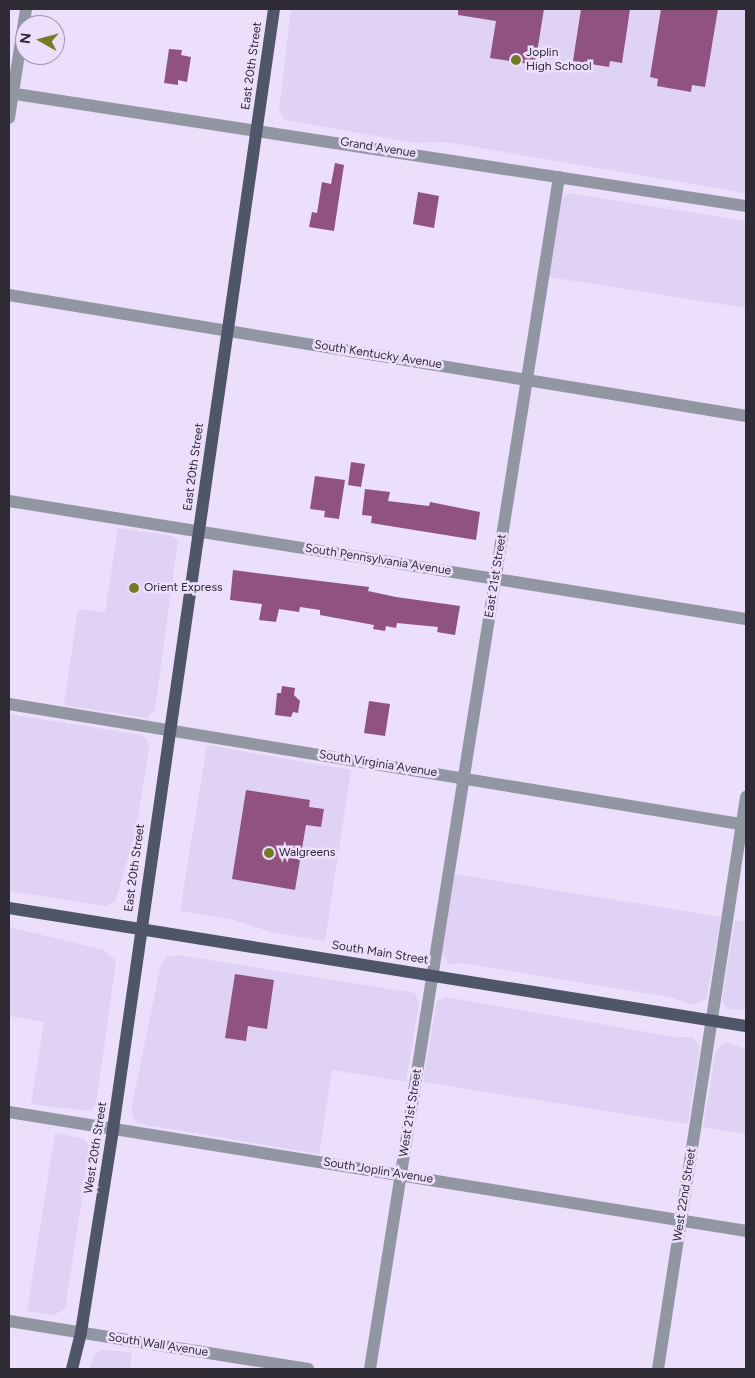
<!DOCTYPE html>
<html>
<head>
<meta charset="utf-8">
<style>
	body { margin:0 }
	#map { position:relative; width:755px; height:1378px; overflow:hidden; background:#ebdffc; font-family:Figtree,sans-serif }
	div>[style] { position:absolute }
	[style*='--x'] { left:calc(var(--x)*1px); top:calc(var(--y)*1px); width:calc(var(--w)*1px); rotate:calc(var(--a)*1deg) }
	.built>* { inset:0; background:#e0d2f4 }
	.building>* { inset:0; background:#90527f }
	.minor>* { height:12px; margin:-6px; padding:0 6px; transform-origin:6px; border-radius:6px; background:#9296a2 }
	.major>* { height:12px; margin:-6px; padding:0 6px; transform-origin:6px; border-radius:6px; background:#4f566a }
	.dots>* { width:14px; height:14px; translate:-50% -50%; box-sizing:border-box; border:2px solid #ebdffc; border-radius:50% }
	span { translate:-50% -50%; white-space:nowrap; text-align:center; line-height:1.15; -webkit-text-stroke:5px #ebdffc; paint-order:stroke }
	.poi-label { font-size:12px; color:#2f2b35 }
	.left { translate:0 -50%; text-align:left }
	.street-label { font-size:12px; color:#2f2b35 }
	.frame { position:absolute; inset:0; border:10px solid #2f2b35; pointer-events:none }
	.north { position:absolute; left:15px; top:15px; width:50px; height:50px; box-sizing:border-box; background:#ebdffc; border:1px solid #a097ac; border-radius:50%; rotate:277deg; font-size:14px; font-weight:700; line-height:20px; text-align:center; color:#2f2b35 }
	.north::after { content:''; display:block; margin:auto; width:18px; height:22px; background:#757b25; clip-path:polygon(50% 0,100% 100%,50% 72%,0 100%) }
</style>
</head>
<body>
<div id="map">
	<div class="built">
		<div style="clip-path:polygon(291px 9px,746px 9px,746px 193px,445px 142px,415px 143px,285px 120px,279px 111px)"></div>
		<div style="clip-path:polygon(568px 193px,746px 221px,746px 308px,549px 277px,562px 199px)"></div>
		<div style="clip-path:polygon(118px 528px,172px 536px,178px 540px,155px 710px,147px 718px,64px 705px,78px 609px,105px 612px)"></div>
		<div style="clip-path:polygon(9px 714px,141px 735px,147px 739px,149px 749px,135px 835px,115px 902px,104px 906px,9px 891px)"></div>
		<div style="clip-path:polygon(207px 745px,351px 770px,325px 941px,271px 932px,234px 920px,180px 911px)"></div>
		<div style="clip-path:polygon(455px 874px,721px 917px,706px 1000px,693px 1005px,670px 997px,461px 963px,449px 965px,442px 953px)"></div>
		<div style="clip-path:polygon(735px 920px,746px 922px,746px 1010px,727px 1009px,722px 999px)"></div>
		<div style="clip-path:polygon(9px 927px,104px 950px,116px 961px,96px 1105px,90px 1111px,31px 1104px,44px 1022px,9px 1016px)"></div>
		<div style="clip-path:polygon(178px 955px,415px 993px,419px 1004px,406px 1082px,332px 1070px,319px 1154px,136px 1123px,131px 1111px,160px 968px,166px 957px)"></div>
		<div style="clip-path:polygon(446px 997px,675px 1037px,693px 1037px,700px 1047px,688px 1124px,423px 1082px,436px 1006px,437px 1001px)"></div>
		<div style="clip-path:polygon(726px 1042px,746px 1049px,746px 1134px,703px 1127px,716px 1050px)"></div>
		<div style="clip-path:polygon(55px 1133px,84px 1139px,90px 1146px,65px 1309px,54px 1315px,27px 1311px)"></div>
		<div style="clip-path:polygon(100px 1350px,132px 1352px,130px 1369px,90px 1369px,94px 1355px)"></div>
	</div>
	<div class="building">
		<div style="clip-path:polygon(458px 9px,544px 9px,535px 65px,490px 58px,496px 21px,458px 15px)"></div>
		<div style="clip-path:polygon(581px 9px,630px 9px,622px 63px,610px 61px,609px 67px,573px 61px)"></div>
		<div style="clip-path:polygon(661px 9px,718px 9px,705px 87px,692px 85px,691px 92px,657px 86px,658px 79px,650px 77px)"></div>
		<div style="clip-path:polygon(169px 49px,182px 50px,181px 55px,191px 57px,187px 82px,178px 80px,178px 85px,164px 83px)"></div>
		<div style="clip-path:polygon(335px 163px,344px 165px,334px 231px,309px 227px,312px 212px,317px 213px,322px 182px,331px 184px)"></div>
		<div style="clip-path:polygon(418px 192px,439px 196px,434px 228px,413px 224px)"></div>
		<div style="clip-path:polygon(351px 462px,365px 464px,361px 487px,348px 485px)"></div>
		<div style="clip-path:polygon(315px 476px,345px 480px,339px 519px,324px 517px,325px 511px,310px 509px)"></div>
		<div style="clip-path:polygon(365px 489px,390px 492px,388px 501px,429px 506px,430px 502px,480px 512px,476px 540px,371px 523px,372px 516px,362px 515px)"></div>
		<div style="clip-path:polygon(233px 570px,369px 587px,368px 591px,396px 597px,460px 606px,455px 635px,437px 632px,438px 627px,397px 623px,396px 628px,386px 626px,385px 631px,373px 629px,374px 625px,320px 615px,320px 610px,300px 607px,299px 612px,279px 609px,276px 622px,259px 620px,262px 604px,230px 600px)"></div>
		<div style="clip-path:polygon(282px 686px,295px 688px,294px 695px,300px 701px,298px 713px,293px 712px,291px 717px,275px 715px,277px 693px,281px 693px)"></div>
		<div style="clip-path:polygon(369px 701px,390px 704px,385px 736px,364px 733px)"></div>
		<div style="clip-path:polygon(246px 790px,310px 800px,309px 807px,324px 809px,321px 827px,306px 825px,295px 890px,232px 879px)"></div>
		<div style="clip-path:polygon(235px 974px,274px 980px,267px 1029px,248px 1026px,246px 1041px,225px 1038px)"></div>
	</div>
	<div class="minor">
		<div style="--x:9;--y:93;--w:746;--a:8.72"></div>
		<div style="--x:9;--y:118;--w:110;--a:-81.1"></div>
		<div style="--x:9;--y:295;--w:747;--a:9.32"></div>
		<div style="--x:9;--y:501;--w:746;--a:9.1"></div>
		<div style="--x:9;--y:704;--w:747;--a:9.32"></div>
		<div style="--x:9;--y:1112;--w:747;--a:9.17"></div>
		<div style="--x:9;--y:1321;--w:303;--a:9.1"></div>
		<div style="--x:370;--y:1369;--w:1207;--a:-80.99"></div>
		<div style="--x:658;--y:1369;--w:579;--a:-81.25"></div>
	</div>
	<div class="major">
		<div style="--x:9;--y:908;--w:746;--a:9.1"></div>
		<div style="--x:72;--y:1369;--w:38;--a:-76"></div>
		<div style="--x:81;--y:1332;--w:206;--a:-81"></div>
		<div style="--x:113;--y:1129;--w:1132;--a:-81.82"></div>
	</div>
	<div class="dots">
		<div style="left:516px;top:60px;background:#757b25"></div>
		<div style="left:134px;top:588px;background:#757b25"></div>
		<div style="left:269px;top:853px;background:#757b25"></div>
	</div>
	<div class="poi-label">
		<span class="left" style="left:526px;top:60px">Joplin<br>High School</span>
		<span class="left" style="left:144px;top:588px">Orient Express</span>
		<span class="left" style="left:279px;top:853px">Walgreens</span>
	</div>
	<div class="street-label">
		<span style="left:252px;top:66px;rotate:-82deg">East 20th Street</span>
		<span style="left:378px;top:148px;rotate:9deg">Grand Avenue</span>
		<span style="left:378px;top:355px;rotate:9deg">South Kentucky Avenue</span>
		<span style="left:194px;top:467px;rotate:-82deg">East 20th Street</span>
		<span style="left:378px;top:560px;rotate:9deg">South Pennsylvania Avenue</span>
		<span style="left:496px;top:576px;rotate:-81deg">East 21st Street</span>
		<span style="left:378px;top:764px;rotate:9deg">South Virginia Avenue</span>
		<span style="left:135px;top:868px;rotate:-82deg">East 20th Street</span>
		<span style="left:380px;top:953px;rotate:9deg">South Main Street</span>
		<span style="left:411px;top:1113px;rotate:-81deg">West 21st Street</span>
		<span style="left:96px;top:1148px;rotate:-81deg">West 20th Street</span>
		<span style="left:378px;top:1171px;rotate:9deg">South Joplin Avenue</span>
		<span style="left:685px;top:1195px;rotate:-81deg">West 22nd Street</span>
		<span style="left:158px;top:1345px;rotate:9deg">South Wall Avenue</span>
	</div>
	<div class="frame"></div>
	<div class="north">N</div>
</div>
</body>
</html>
